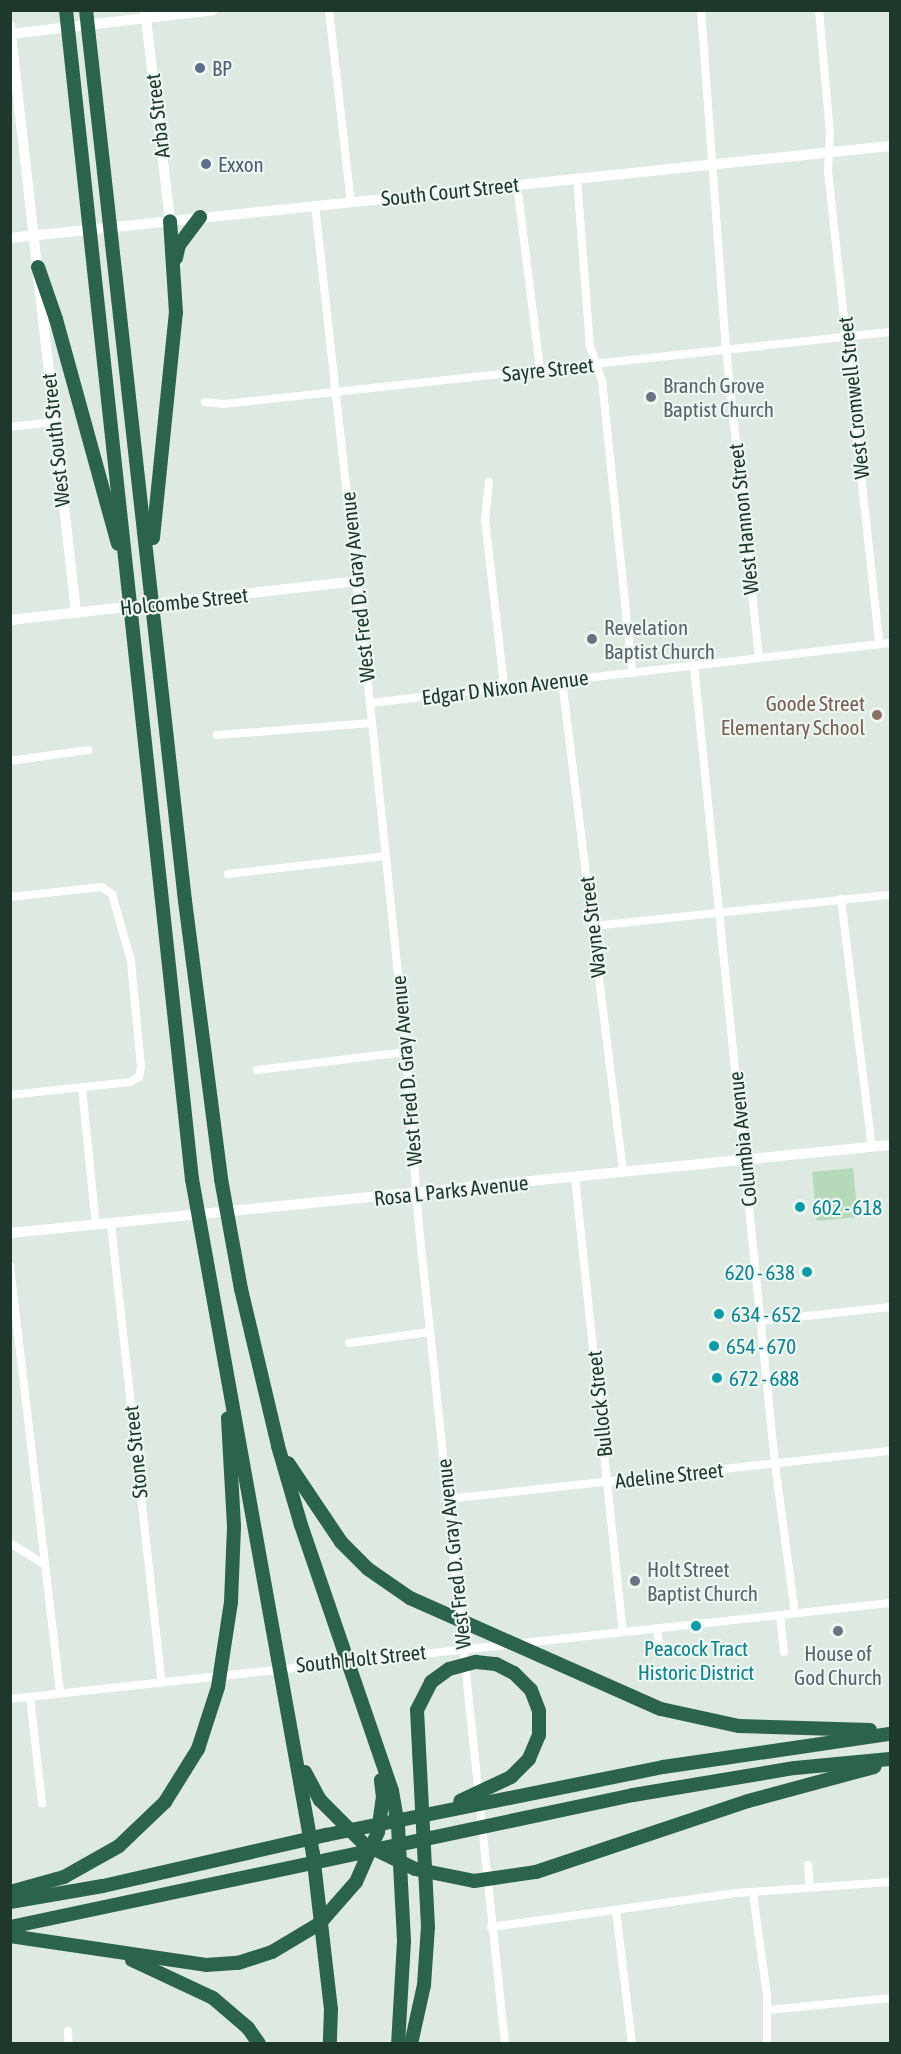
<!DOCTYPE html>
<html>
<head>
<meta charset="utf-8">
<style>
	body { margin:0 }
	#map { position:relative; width:901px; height:2054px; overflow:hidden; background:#dde9e1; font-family:"Asap Condensed",sans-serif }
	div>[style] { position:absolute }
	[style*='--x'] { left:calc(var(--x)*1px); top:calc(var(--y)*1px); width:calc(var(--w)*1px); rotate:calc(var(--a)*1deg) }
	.green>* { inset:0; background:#b6dab9 }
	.street>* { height:8px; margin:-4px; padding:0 4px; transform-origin:4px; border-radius:4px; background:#fff }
	.secondary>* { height:10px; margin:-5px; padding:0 5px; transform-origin:5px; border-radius:5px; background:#fff }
	.highway>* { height:14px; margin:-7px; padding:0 7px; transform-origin:7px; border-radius:7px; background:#2c634d }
	.dots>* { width:16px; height:16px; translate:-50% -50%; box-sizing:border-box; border:3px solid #edf6f0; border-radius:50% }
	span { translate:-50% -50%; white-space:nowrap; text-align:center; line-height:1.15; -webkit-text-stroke:4.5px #edf6f0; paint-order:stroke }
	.service-label { font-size:21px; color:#4e5e75 }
	.left { translate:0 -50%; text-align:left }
	.street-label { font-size:21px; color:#1f382c }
	.worship-label { font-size:21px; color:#5b616d }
	.education-label { font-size:21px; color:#785e54 }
	.right { translate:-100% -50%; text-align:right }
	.culture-label { font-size:21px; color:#0d838f }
	.frame { position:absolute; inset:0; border:12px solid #1f382c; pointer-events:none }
</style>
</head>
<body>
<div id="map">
	<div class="green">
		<div style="clip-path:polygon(853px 1168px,858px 1217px,817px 1221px,812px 1172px)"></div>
	</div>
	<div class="street">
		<div style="--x:329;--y:10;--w:193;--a:83.5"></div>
		<div style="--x:701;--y:10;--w:340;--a:85.8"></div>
		<div style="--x:726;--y:349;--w:311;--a:83.9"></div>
		<div style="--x:819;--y:10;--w:124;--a:84.9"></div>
		<div style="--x:830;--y:134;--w:37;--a:93"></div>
		<div style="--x:828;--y:171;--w:476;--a:83.8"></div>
		<div style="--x:577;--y:178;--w:169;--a:85.6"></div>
		<div style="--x:590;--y:346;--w:36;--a:71"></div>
		<div style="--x:602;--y:380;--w:294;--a:84.1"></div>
		<div style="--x:517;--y:184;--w:186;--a:82.9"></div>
		<div style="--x:315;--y:205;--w:501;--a:83.7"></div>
		<div style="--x:370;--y:703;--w:351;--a:84.1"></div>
		<div style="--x:406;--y:1052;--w:165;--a:85.8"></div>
		<div style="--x:418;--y:1217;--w:832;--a:83.99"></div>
		<div style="--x:205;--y:402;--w:18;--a:6"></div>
		<div style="--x:223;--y:404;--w:671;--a:-6.16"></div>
		<div style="--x:10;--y:427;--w:43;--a:-6.6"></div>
		<div style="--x:489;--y:482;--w:37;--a:96"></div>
		<div style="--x:485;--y:519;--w:169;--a:83.5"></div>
		<div style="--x:694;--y:665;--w:803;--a:84.21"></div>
		<div style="--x:775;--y:1464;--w:150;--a:82.4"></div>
		<div style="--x:562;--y:681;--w:495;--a:82.9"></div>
		<div style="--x:370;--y:703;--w:523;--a:-6.58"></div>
		<div style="--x:217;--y:735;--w:155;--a:-4.4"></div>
		<div style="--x:10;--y:761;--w:79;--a:-8"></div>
		<div style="--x:228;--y:874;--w:158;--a:-6.5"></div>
		<div style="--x:10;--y:897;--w:92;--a:-6.3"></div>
		<div style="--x:101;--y:887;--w:13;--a:32"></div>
		<div style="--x:112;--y:894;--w:70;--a:74.2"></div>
		<div style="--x:131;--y:961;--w:105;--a:84.6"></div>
		<div style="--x:141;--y:1066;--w:11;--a:100"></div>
		<div style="--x:139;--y:1077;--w:10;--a:151"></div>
		<div style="--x:130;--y:1082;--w:121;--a:173.8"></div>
		<div style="--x:841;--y:899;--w:250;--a:82.9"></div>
		<div style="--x:593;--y:926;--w:299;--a:-6"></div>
		<div style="--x:257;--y:1070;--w:150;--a:-6.9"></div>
		<div style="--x:82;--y:1088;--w:138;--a:84.2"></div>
		<div style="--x:575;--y:1177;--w:457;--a:84"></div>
		<div style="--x:111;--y:1224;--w:459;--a:83.7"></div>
		<div style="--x:10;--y:1266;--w:430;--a:83.3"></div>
		<div style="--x:760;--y:1321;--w:131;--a:-6.1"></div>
		<div style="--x:349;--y:1343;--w:82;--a:-7.7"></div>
		<div style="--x:447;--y:1499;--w:446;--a:-6.2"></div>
		<div style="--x:10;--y:1543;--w:39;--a:32"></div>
		<div style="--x:780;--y:1615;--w:37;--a:84"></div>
		<div style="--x:657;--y:1628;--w:15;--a:82"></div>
		<div style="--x:30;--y:1697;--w:107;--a:83.5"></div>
		<div style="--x:10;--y:1699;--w:885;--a:-6.23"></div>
		<div style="--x:808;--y:1865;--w:22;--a:85"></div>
		<div style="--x:753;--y:1894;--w:102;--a:82.1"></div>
		<div style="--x:767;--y:1995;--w:49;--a:90"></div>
		<div style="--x:616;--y:1910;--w:135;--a:83.2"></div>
		<div style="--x:491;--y:1927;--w:248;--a:-7.9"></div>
		<div style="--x:737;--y:1893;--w:153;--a:-4.1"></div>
		<div style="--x:768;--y:2010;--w:123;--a:-5.6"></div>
		<div style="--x:68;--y:2031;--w:13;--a:86"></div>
	</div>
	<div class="secondary">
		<div style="--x:145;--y:10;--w:212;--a:83.2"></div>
		<div style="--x:10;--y:26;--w:591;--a:83.58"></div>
		<div style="--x:10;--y:34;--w:204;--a:-6.7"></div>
		<div style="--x:10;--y:238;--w:885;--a:-5.97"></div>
		<div style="--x:10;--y:620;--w:349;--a:-6.4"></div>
		<div style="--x:10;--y:1233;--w:884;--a:-5.71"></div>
	</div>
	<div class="highway">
		<div style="--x:66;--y:10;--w:1176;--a:83.85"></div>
		<div style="--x:192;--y:1179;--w:686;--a:79.84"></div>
		<div style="--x:313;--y:1854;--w:156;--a:83.4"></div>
		<div style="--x:331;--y:2009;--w:35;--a:92"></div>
		<div style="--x:86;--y:10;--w:896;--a:83.66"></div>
		<div style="--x:185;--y:901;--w:280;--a:82.6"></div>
		<div style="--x:221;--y:1179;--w:112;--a:79.7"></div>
		<div style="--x:241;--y:1289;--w:161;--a:76.7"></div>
		<div style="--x:278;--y:1446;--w:82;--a:73.8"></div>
		<div style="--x:301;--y:1525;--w:281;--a:71.1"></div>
		<div style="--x:392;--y:1791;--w:36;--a:80"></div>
		<div style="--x:398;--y:1826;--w:115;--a:87"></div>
		<div style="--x:404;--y:1941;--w:103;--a:93.3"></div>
		<div style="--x:176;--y:258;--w:13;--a:-77"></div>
		<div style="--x:179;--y:245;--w:35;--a:-53"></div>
		<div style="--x:38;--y:267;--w:55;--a:70.9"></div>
		<div style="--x:56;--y:319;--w:233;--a:74.6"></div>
		<div style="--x:153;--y:538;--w:226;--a:-84.2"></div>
		<div style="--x:176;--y:313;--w:92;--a:-93.7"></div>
		<div style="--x:288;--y:1463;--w:95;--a:56.1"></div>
		<div style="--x:341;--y:1542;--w:38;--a:45"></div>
		<div style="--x:368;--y:1569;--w:51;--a:34.6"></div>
		<div style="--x:410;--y:1598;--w:274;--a:23.9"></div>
		<div style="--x:661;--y:1709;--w:80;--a:12.3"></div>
		<div style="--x:739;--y:1726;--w:131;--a:1.7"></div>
		<div style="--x:305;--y:1772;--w:32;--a:62"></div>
		<div style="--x:320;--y:1800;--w:62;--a:45"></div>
		<div style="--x:364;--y:1844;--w:57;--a:26.1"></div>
		<div style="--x:415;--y:1869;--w:60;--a:11.5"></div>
		<div style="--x:474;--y:1881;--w:63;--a:-8.3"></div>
		<div style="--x:536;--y:1872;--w:224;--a:-18.5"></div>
		<div style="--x:748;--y:1801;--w:131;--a:-15.1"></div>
		<div style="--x:10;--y:1892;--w:56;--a:-15.5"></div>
		<div style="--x:64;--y:1877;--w:63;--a:-29.4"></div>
		<div style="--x:119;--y:1846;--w:64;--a:-43.7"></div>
		<div style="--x:165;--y:1802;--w:62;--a:-58.1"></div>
		<div style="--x:198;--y:1749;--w:65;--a:-72.1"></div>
		<div style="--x:218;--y:1687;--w:86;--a:-81.3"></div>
		<div style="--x:231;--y:1602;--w:76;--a:-87.7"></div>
		<div style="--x:234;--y:1526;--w:108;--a:-93.2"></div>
		<div style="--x:10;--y:1902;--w:94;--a:-9.8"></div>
		<div style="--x:103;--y:1886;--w:229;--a:-12.9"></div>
		<div style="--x:326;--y:1835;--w:344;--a:-11.4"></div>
		<div style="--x:663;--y:1767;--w:229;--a:-8.3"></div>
		<div style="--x:10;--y:1927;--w:637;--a:-11.96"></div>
		<div style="--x:633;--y:1795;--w:164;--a:-9.5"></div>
		<div style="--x:795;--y:1768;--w:95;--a:-5.4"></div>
		<div style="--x:10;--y:1936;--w:198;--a:8.4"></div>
		<div style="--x:206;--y:1965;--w:32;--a:-4"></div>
		<div style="--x:238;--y:1963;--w:36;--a:-18"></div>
		<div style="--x:272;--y:1952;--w:55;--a:-30.8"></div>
		<div style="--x:319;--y:1924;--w:56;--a:-48.6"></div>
		<div style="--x:356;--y:1882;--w:55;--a:-66.3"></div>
		<div style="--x:378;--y:1832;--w:35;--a:-82"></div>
		<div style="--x:383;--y:1797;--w:17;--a:-97"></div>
		<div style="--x:132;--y:1960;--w:89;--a:25.1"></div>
		<div style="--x:213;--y:1998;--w:46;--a:40.6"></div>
		<div style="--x:248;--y:2028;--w:19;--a:55"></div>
		<div style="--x:411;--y:2044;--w:60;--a:-77.6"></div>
		<div style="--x:424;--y:1985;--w:58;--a:-86.1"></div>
		<div style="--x:428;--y:1927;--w:217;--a:-92.9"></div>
		<div style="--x:417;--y:1710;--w:31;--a:-63"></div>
		<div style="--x:431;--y:1682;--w:22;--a:-36"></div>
		<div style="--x:449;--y:1669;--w:28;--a:-15"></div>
		<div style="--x:476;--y:1662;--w:20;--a:6"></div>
		<div style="--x:496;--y:1664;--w:20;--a:27"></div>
		<div style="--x:514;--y:1673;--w:24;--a:45"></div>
		<div style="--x:531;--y:1690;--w:22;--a:69"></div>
		<div style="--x:539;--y:1711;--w:24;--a:90"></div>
		<div style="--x:539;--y:1735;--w:26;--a:113"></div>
		<div style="--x:529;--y:1759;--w:25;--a:135"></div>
		<div style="--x:511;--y:1777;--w:56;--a:154.8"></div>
	</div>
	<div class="dots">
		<div style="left:200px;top:68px;background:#5c6f8a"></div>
		<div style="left:206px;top:164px;background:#5c6f8a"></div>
		<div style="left:651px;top:397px;background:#6b7280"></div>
		<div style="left:592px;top:639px;background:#6b7280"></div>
		<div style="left:877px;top:715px;background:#8d6e63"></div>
		<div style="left:800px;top:1207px;background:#0f9aa8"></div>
		<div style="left:807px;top:1272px;background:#0f9aa8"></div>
		<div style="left:719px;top:1314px;background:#0f9aa8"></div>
		<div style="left:714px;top:1346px;background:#0f9aa8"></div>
		<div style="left:717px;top:1378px;background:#0f9aa8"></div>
		<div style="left:635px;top:1581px;background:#6b7280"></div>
		<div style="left:696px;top:1626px;background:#0f9aa8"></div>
		<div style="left:838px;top:1631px;background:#6b7280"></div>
	</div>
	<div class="service-label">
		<span class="left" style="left:212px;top:68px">BP</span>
		<span class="left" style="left:218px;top:164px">Exxon</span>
	</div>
	<div class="street-label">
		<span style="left:157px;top:116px;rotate:-97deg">Arba Street</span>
		<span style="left:450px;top:191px;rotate:-6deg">South Court Street</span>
		<span style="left:548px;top:369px;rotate:-6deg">Sayre Street</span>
		<span style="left:853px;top:398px;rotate:-96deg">West Cromwell Street</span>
		<span style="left:55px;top:440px;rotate:-96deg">West South Street</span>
		<span style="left:743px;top:519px;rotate:-96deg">West Hannon Street</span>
		<span style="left:357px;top:587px;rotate:-96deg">West Fred D. Gray Avenue</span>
		<span style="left:184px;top:601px;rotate:-6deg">Holcombe Street</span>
		<span style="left:505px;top:687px;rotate:-7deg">Edgar D Nixon Avenue</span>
		<span style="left:592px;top:927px;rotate:-97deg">Wayne Street</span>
		<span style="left:406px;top:1071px;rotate:-95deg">West Fred D. Gray Avenue</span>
		<span style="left:742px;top:1139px;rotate:-96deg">Columbia Avenue</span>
		<span style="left:451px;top:1190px;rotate:-6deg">Rosa L Parks Avenue</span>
		<span style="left:599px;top:1404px;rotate:-96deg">Bullock Street</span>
		<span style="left:135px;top:1452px;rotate:-96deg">Stone Street</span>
		<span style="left:669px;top:1475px;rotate:-6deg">Adeline Street</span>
		<span style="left:453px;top:1554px;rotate:-96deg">West Fred D. Gray Avenue</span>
		<span style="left:361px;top:1658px;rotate:-6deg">South Holt Street</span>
	</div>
	<div class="worship-label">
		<span class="left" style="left:663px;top:397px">Branch Grove<br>Baptist Church</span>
		<span class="left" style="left:604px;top:639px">Revelation<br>Baptist Church</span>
		<span class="left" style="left:647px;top:1581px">Holt Street<br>Baptist Church</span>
		<span style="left:838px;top:1665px">House of<br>God Church</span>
	</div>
	<div class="education-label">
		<span class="right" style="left:865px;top:715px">Goode Street<br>Elementary School</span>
	</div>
	<div class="culture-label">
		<span class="left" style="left:812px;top:1207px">602 - 618</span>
		<span class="right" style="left:795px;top:1272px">620 - 638</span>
		<span class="left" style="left:731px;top:1314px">634 - 652</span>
		<span class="left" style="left:726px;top:1346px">654 - 670</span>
		<span class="left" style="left:729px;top:1378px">672 - 688</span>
		<span style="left:696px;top:1660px">Peacock Tract<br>Historic District</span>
	</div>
	<div class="frame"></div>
</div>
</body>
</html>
